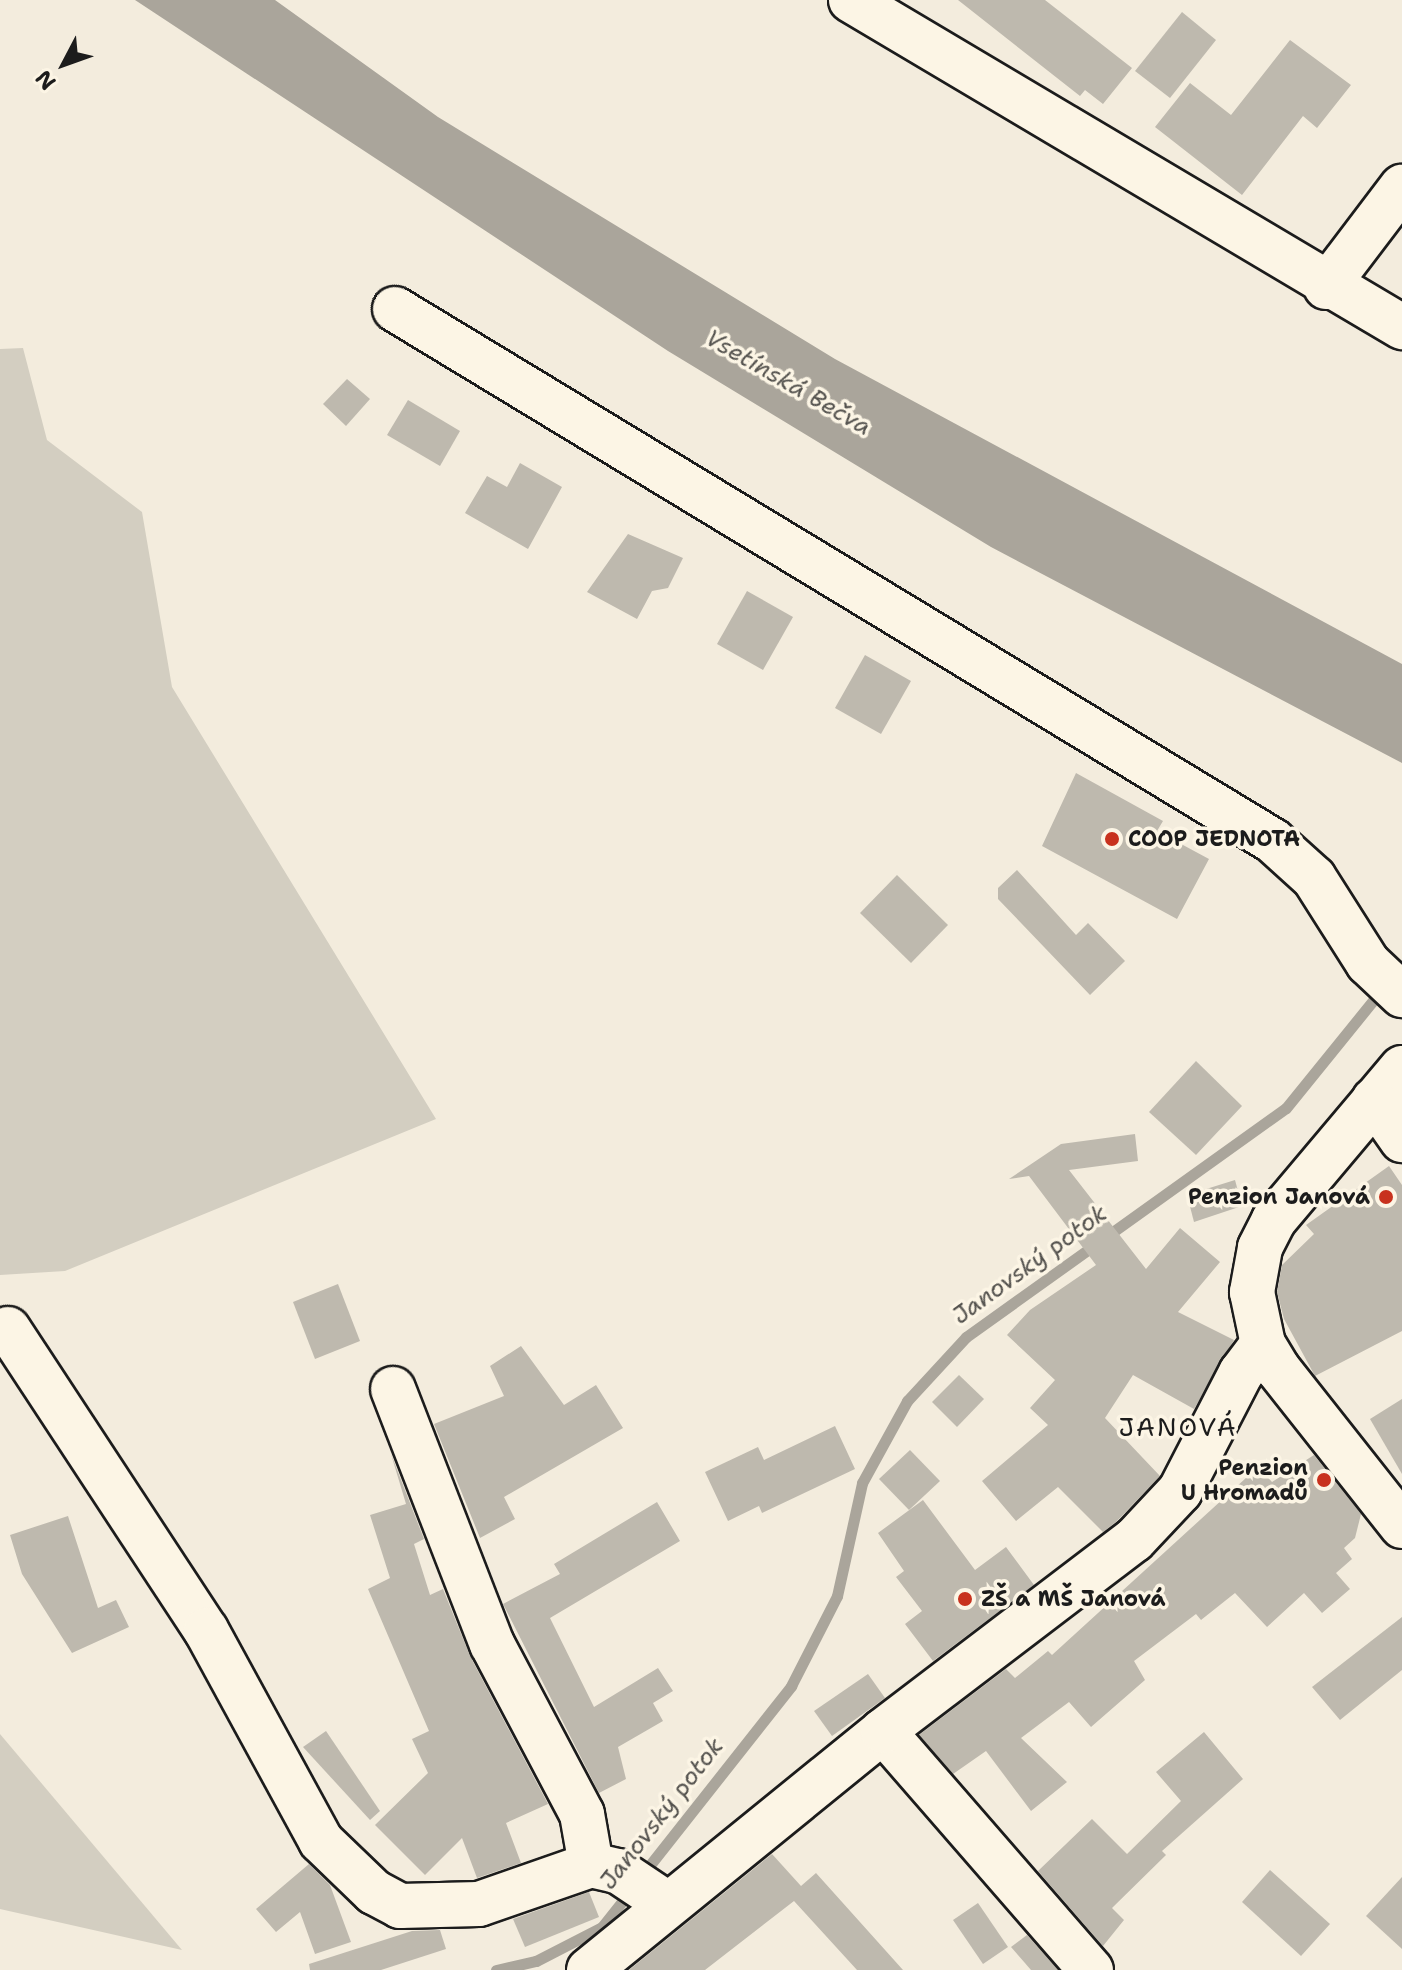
<!DOCTYPE html>
<html>
<head>
<meta charset="utf-8">
<style>
	body { margin:0 }
	#map { position:relative; width:1402px; height:1970px; overflow:hidden; background:#f3ecdd; font-family:"Shantell Sans",sans-serif }
	div>[style] { position:absolute }
	[style*='--x'] { left:calc(var(--x)*1px); top:calc(var(--y)*1px); width:calc(var(--w)*1px); rotate:calc(var(--a)*1deg) }
	.green>* { inset:0; background:#d3cec1 }
	.water>* { inset:0; background:#aaa59b }
	.stream>* { height:11px; margin:-5.5px; padding:0 5.5px; transform-origin:5.5px; border-radius:5.5px; background:#aaa59b }
	.building>* { inset:0; background:#beb9ae }
	.roads { filter:drop-shadow(2px 0 #1c1c1c) drop-shadow(-2px 0 #1c1c1c) drop-shadow(0 2px #1c1c1c) drop-shadow(0 -2px #1c1c1c) }
	.minor>* { height:44px; margin:-22px; padding:0 22px; transform-origin:22px; border-radius:22px; background:#fcf5e5 }
	.dots>* { width:22px; height:22px; translate:-50% -50%; box-sizing:border-box; border:4px solid #fcf5e5; border-radius:50% }
	span { translate:-50% -50%; white-space:nowrap; text-align:center; line-height:1.15; -webkit-text-stroke:7px #fcf5e5; paint-order:stroke }
	.poi-label { font-size:22px; color:#1c1c1c; font-weight:700 }
	.left { translate:0 -50%; text-align:left }
	.right { translate:-100% -50%; text-align:right }
	.water-label { font-size:24px; color:#55534f; font-style:italic }
	.quarter-label { font-size:26px; color:#1c1c1c; letter-spacing:2px }
	.north { position:absolute; left:24px; top:24px; width:80px; height:80px; -webkit-text-stroke:6px #fcf5e5; paint-order:stroke; rotate:229deg; font-size:22px; font-weight:700; line-height:32px; text-align:center; color:#1c1c1c }
	.north::after { content:''; display:block; margin:auto; width:28px; height:36px; background:#1c1c1c; clip-path:polygon(50% 0,100% 100%,50% 72%,0 100%) }
</style>
</head>
<body>
<div id="map">
	<div class="green">
		<div style="clip-path:polygon(23px 348px,47px 440px,142px 512px,172px 687px,436px 1119px,65px 1271px,0 1275px,0 349px)"></div>
		<div style="clip-path:polygon(0 1734px,182px 1950px,0 1909px)"></div>
	</div>
	<div class="water">
		<div style="clip-path:polygon(135px 0,275px 0,438px 117px,835px 359px,1402px 664px,1402px 763px,991px 547px,668px 351px)"></div>
	</div>
	<div class="stream">
		<div style="--x:642;--y:1875;--w:241;--a:-51.7"></div>
		<div style="--x:791;--y:1686;--w:101;--a:-62.9"></div>
		<div style="--x:837;--y:1596;--w:116;--a:-77.5"></div>
		<div style="--x:862;--y:1483;--w:94;--a:-61.2"></div>
		<div style="--x:907;--y:1401;--w:87;--a:-47.3"></div>
		<div style="--x:966;--y:1337;--w:393;--a:-35.6"></div>
		<div style="--x:1286;--y:1108;--w:156;--a:-51"></div>
		<div style="--x:496;--y:1970;--w:41;--a:-12.7"></div>
		<div style="--x:536;--y:1961;--w:74;--a:-27.3"></div>
		<div style="--x:602;--y:1927;--w:48;--a:-51.7"></div>
	</div>
	<div class="building">
		<div style="clip-path:polygon(958px 0,1045px 0,1132px 68px,1103px 104px,1085px 90px,1080px 96px)"></div>
		<div style="clip-path:polygon(1182px 12px,1216px 40px,1170px 98px,1135px 71px)"></div>
		<div style="clip-path:polygon(1290px 40px,1351px 85px,1317px 128px,1303px 116px,1242px 195px,1155px 127px,1190px 83px,1231px 115px)"></div>
		<div style="clip-path:polygon(347px 379px,370px 399px,346px 426px,323px 404px)"></div>
		<div style="clip-path:polygon(408px 400px,460px 431px,440px 466px,387px 435px)"></div>
		<div style="clip-path:polygon(520px 463px,562px 487px,528px 549px,465px 513px,487px 476px,507px 487px)"></div>
		<div style="clip-path:polygon(628px 534px,683px 558px,668px 588px,652px 591px,637px 619px,587px 592px)"></div>
		<div style="clip-path:polygon(747px 591px,793px 617px,763px 670px,717px 644px)"></div>
		<div style="clip-path:polygon(865px 655px,911px 681px,881px 734px,835px 708px)"></div>
		<div style="clip-path:polygon(1076px 773px,1163px 821px,1157px 831px,1209px 859px,1177px 919px,1042px 846px)"></div>
		<div style="clip-path:polygon(1017px 870px,1076px 935px,1088px 923px,1125px 961px,1090px 995px,998px 899px,998px 888px)"></div>
		<div style="clip-path:polygon(897px 875px,948px 925px,911px 963px,860px 913px)"></div>
		<div style="clip-path:polygon(1196px 1061px,1242px 1106px,1196px 1155px,1149px 1112px)"></div>
		<div style="clip-path:polygon(1135px 1134px,1138px 1161px,1069px 1170px,1146px 1269px,1180px 1228px,1220px 1262px,1178px 1312px,1234px 1340px,1194px 1409px,1133px 1375px,1105px 1418px,1160px 1476px,1117px 1521px,1103px 1532px,1058px 1487px,1016px 1521px,982px 1481px,1048px 1425px,1030px 1408px,1055px 1380px,1007px 1335px,1030px 1310px,1096px 1265px,1029px 1176px,1009px 1179px,1061px 1144px)"></div>
		<div style="clip-path:polygon(1389px 1166px,1402px 1185px,1402px 1331px,1315px 1376px,1284px 1319px,1277px 1292px,1282px 1265px,1314px 1234px,1306px 1225px)"></div>
		<div style="clip-path:polygon(1235px 1180px,1242px 1206px,1194px 1222px,1187px 1195px)"></div>
		<div style="clip-path:polygon(338px 1284px,360px 1341px,315px 1359px,293px 1302px)"></div>
		<div style="clip-path:polygon(521px 1346px,564px 1405px,596px 1385px,623px 1428px,504px 1497px,515px 1519px,480px 1538px,434px 1424px,504px 1396px,490px 1366px)"></div>
		<div style="clip-path:polygon(959px 1375px,984px 1399px,957px 1427px,932px 1402px)"></div>
		<div style="clip-path:polygon(1402px 1399px,1402px 1474px,1370px 1419px)"></div>
		<div style="clip-path:polygon(835px 1426px,855px 1469px,762px 1513px,759px 1506px,728px 1521px,705px 1472px,758px 1447px,764px 1460px)"></div>
		<div style="clip-path:polygon(910px 1450px,940px 1481px,909px 1510px,879px 1479px)"></div>
		<div style="clip-path:polygon(391px 1454px,424px 1539px,414px 1544px,430px 1595px,443px 1589px,470px 1656px,548px 1804px,506px 1823px,521px 1863px,477px 1878px,462px 1838px,425px 1875px,375px 1825px,428px 1773px,412px 1739px,429px 1731px,368px 1589px,390px 1578px,370px 1515px,406px 1504px)"></div>
		<div style="clip-path:polygon(1314px 1455px,1361px 1514px,1355px 1538px,1344px 1548px,1352px 1559px,1336px 1573px,1350px 1589px,1322px 1613px,1304px 1593px,1267px 1627px,1235px 1593px,1201px 1620px,1196px 1614px,1134px 1661px,1145px 1680px,1091px 1727px,1069px 1702px,1021px 1738px,1067px 1782px,1031px 1811px,986px 1751px,953px 1774px,919px 1735px,1006px 1669px,1015px 1678px,1048px 1651px,1052px 1655px,1258px 1467px,1272px 1482px)"></div>
		<div style="clip-path:polygon(923px 1500px,975px 1570px,1006px 1547px,1034px 1585px,933px 1661px,905px 1624px,922px 1611px,896px 1577px,904px 1571px,878px 1533px)"></div>
		<div style="clip-path:polygon(657px 1502px,680px 1541px,550px 1618px,594px 1707px,658px 1668px,673px 1691px,653px 1703px,663px 1721px,618px 1747px,626px 1779px,599px 1793px,503px 1604px,560px 1574px,554px 1564px)"></div>
		<div style="clip-path:polygon(68px 1516px,98px 1608px,116px 1600px,129px 1627px,72px 1653px,22px 1574px,10px 1535px)"></div>
		<div style="clip-path:polygon(1402px 1617px,1402px 1670px,1340px 1720px,1312px 1687px)"></div>
		<div style="clip-path:polygon(868px 1674px,885px 1698px,832px 1736px,814px 1711px)"></div>
		<div style="clip-path:polygon(326px 1731px,380px 1811px,370px 1820px,303px 1747px)"></div>
		<div style="clip-path:polygon(1204px 1732px,1243px 1779px,1162px 1851px,1166px 1855px,1112px 1908px,1124px 1920px,1103px 1946px,1038px 1871px,1092px 1819px,1127px 1854px,1181px 1801px,1156px 1772px)"></div>
		<div style="clip-path:polygon(772px 1854px,801px 1886px,816px 1873px,903px 1970px,857px 1970px,794px 1901px,705px 1970px,629px 1970px)"></div>
		<div style="clip-path:polygon(309px 1864px,330px 1885px,351px 1942px,315px 1954px,300px 1912px,276px 1932px,256px 1909px)"></div>
		<div style="clip-path:polygon(1270px 1870px,1330px 1924px,1301px 1956px,1242px 1902px)"></div>
		<div style="clip-path:polygon(1402px 1877px,1402px 1949px,1366px 1916px)"></div>
		<div style="clip-path:polygon(589px 1892px,599px 1917px,525px 1947px,513px 1919px)"></div>
		<div style="clip-path:polygon(978px 1903px,1008px 1947px,983px 1964px,953px 1920px)"></div>
		<div style="clip-path:polygon(440px 1930px,446px 1949px,381px 1970px,310px 1970px,309px 1964px,412px 1931px)"></div>
		<div style="clip-path:polygon(1027px 1935px,1058px 1970px,1031px 1970px,1011px 1947px)"></div>
	</div>
	<div class="roads">
		<div class="minor">
			<div style="--x:851;--y:0;--w:641;--a:30.69"></div>
			<div style="--x:1326;--y:287;--w:126;--a:-52.8"></div>
			<div style="--x:395;--y:309;--w:1027;--a:31.21"></div>
			<div style="--x:1273;--y:841;--w:55;--a:42.1"></div>
			<div style="--x:1314;--y:878;--w:101;--a:57.6"></div>
			<div style="--x:1368;--y:963;--w:47;--a:43.3"></div>
			<div style="--x:1402;--y:1068;--w:199;--a:130.1"></div>
			<div style="--x:1274;--y:1220;--w:31;--a:117"></div>
			<div style="--x:1260;--y:1248;--w:45;--a:100.3"></div>
			<div style="--x:1252;--y:1292;--w:53;--a:78.1"></div>
			<div style="--x:1263;--y:1344;--w:29;--a:59"></div>
			<div style="--x:1278;--y:1369;--w:200;--a:51.7"></div>
			<div style="--x:1374;--y:1100;--w:49;--a:55"></div>
			<div style="--x:8;--y:1329;--w:360;--a:56.7"></div>
			<div style="--x:206;--y:1630;--w:240;--a:61.4"></div>
			<div style="--x:321;--y:1841;--w:74;--a:43.9"></div>
			<div style="--x:374;--y:1892;--w:30;--a:28"></div>
			<div style="--x:400;--y:1906;--w:79;--a:-1.5"></div>
			<div style="--x:479;--y:1904;--w:119;--a:-19.2"></div>
			<div style="--x:591;--y:1865;--w:28;--a:13"></div>
			<div style="--x:618;--y:1871;--w:58;--a:33.7"></div>
			<div style="--x:393;--y:1389;--w:274;--a:68.8"></div>
			<div style="--x:492;--y:1644;--w:192;--a:62.1"></div>
			<div style="--x:582;--y:1814;--w:52;--a:80"></div>
			<div style="--x:883;--y:1731;--w:317;--a:49"></div>
			<div style="--x:589;--y:1970;--w:379;--a:-39.1"></div>
			<div style="--x:883;--y:1731;--w:315;--a:-37.3"></div>
			<div style="--x:1134;--y:1540;--w:67;--a:-46.8"></div>
			<div style="--x:1180;--y:1491;--w:133;--a:-62.7"></div>
			<div style="--x:1241;--y:1373;--w:36;--a:-53"></div>
		</div>
	</div>
	<div class="dots">
		<div style="left:1112px;top:839px;background:#c8321e"></div>
		<div style="left:1386px;top:1197px;background:#c8321e"></div>
		<div style="left:1324px;top:1480px;background:#c8321e"></div>
		<div style="left:965px;top:1599px;background:#c8321e"></div>
	</div>
	<div class="poi-label">
		<span class="left" style="left:1128px;top:839px">COOP JEDNOTA</span>
		<span class="right" style="left:1370px;top:1197px">Penzion Janová</span>
		<span class="right" style="left:1308px;top:1480px">Penzion<br>U Hromadů</span>
		<span class="left" style="left:981px;top:1599px">ZŠ a MŠ Janová</span>
	</div>
	<div class="water-label">
		<span style="left:788px;top:383px;rotate:30deg">Vsetínská Bečva</span>
		<span style="left:1030px;top:1265px;rotate:-36deg">Janovský potok</span>
		<span style="left:662px;top:1814px;rotate:-52deg">Janovský potok</span>
	</div>
	<div class="quarter-label">
		<span style="left:1178px;top:1427px">JANOVÁ</span>
	</div>
	<div class="north">N</div>
</div>
</body>
</html>
